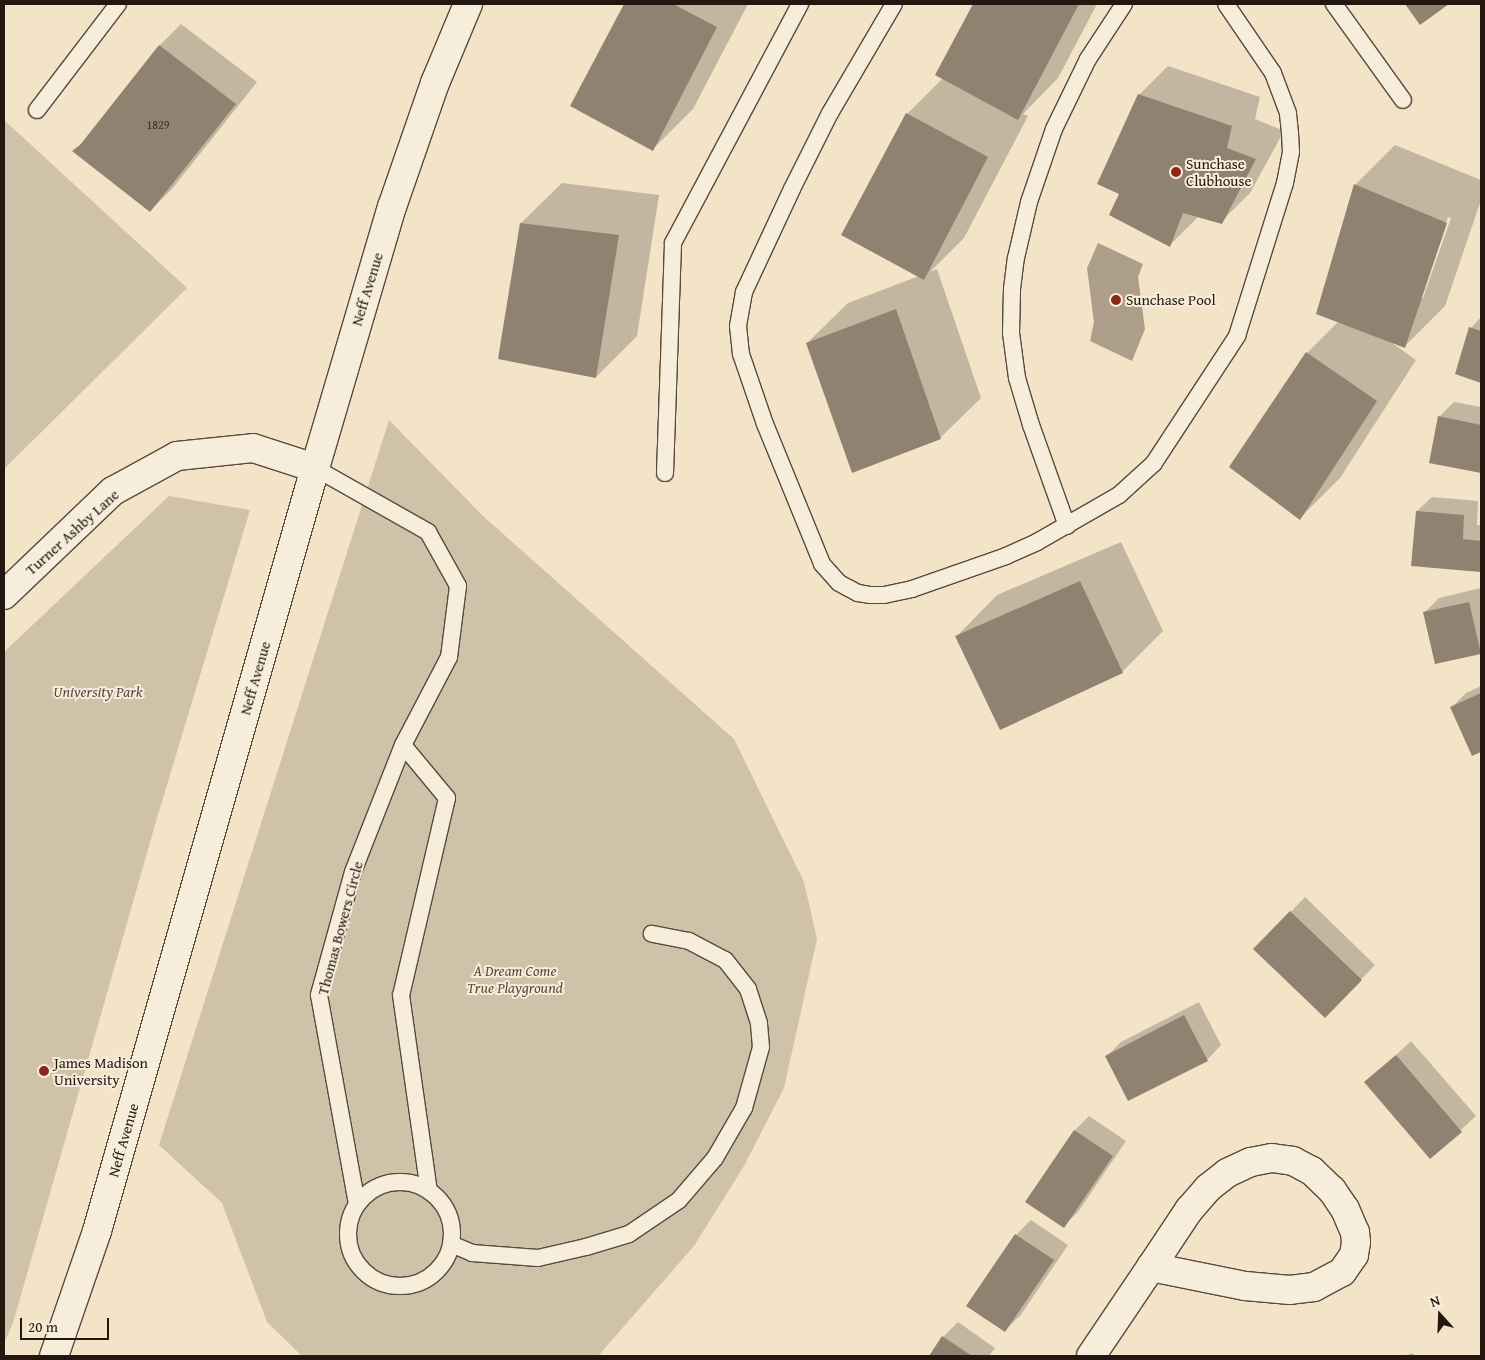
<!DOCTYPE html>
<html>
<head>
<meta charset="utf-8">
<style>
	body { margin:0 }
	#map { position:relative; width:1485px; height:1360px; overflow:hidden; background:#f3e4c8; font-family:"Gentium Book Plus",serif }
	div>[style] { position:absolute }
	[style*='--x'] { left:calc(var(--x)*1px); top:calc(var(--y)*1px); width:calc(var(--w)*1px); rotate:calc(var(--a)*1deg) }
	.green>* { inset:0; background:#d0c1a9 }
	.water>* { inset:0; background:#ad9e89 }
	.shadow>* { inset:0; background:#0003 }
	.building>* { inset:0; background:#908270 }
	.roads { filter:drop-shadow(1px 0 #584a3e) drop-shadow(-1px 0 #584a3e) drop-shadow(0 1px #584a3e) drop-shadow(0 -1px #584a3e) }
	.service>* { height:16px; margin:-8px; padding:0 8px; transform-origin:8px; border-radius:8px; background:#f7eddb }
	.service>.ring { margin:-8px; padding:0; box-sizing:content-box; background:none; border:16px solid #f7eddb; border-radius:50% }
	.minor>* { height:28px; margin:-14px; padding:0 14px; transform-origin:14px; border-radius:14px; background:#f7eddb }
	.secondary>* { height:28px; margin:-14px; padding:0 14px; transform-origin:14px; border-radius:14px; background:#f7eddb }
	.dots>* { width:14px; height:14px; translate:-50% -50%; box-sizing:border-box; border:2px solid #f7eddb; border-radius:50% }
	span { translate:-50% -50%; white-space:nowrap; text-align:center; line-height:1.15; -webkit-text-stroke:4px #f7eddb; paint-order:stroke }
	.number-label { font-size:12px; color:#3f3228 }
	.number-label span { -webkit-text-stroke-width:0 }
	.poi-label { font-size:15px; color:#241710 }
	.left { translate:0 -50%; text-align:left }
	.street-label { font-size:15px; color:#241710 }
	.park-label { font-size:15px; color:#584a3e; font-style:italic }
	.frame { position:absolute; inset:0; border:5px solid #241710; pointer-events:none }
	.north { position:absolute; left:1415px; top:1290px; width:50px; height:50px; -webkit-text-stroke:4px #f7eddb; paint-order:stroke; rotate:340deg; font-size:14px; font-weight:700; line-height:20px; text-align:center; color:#241710 }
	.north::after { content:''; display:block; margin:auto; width:18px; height:22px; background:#241710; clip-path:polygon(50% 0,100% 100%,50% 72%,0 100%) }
	.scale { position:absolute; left:20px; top:1318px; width:89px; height:22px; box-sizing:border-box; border:2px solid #241710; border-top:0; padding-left:6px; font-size:15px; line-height:18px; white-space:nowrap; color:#241710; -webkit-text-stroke:4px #f7eddb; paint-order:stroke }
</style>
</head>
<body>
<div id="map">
	<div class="green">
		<div style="clip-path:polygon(4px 120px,187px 288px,4px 469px)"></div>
		<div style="clip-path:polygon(389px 420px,483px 516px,734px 739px,804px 882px,817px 939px,784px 1088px,744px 1166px,694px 1246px,598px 1356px,302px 1356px,267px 1322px,222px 1203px,159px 1145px)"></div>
		<div style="clip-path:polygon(169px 496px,250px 510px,157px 818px,13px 1323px,4px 1343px,4px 652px)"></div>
	</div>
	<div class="water">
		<div style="clip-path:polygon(1098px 243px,1143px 264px,1138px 277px,1145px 329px,1132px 361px,1090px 341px,1094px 322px,1087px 268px)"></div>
	</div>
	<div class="shadow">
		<div style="clip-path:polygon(626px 4px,748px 4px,693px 109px,652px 150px,572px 105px)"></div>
		<div style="clip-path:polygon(975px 4px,1097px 4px,1058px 78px,1023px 114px,1028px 116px,964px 238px,930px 272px,937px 269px,981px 398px,940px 438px,807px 343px,848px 303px,919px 276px,907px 114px,943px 78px,937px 74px)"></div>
		<div style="clip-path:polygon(181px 24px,257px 82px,172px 189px,150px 211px,74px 151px,87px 138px,160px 45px)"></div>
		<div style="clip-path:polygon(1168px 66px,1260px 97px,1255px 119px,1284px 131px,1250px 193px,1221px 222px,1199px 216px,1170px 245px,1121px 194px,1139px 95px)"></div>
		<div style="clip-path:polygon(evenodd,1395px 145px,1481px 180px,1481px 200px,1445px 306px,1405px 346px,1389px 341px,1416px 360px,1340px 478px,1300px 518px,1307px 353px,1339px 321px,1355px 185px,1395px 145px,1448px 217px,1451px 218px,1423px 298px,1421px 298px,1448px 217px)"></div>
		<div style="clip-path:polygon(562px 183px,659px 195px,637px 336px,596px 377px,521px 223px)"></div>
		<div style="clip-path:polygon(1481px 317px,1481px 381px,1456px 373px,1471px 328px)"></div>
		<div style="clip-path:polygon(1454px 402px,1481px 407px,1481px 472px,1430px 462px,1439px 417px)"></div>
		<div style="clip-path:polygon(1432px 497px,1478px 501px,1477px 525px,1481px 525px,1480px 570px,1417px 511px)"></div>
		<div style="clip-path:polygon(1121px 542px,1163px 631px,1122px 672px,957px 636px,997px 595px)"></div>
		<div style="clip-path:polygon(1481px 588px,1481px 652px,1480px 653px,1424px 613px,1439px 598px)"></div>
		<div style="clip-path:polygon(1481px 686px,1481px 751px,1473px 755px,1452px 707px,1466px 693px)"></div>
		<div style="clip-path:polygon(1305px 897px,1375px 965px,1325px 1016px,1255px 949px)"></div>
		<div style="clip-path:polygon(1199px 1002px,1221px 1045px,1207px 1060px,1107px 1056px,1121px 1042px)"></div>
		<div style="clip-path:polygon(1411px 1041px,1476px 1116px,1431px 1157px,1366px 1083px)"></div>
		<div style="clip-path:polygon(1089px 1116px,1126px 1141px,1078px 1212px,1064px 1226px,1026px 1201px,1075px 1130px)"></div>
		<div style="clip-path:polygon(1031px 1220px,1068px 1245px,1020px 1316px,1005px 1330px,1016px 1235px)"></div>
		<div style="clip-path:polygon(958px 1322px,995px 1348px,989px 1356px,930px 1356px,943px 1337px)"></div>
		<div style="clip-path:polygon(1413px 1353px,1414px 1356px,1403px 1356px)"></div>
	</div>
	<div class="building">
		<div style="clip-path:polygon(624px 4px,673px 4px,717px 27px,653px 151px,570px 106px)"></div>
		<div style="clip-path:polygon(973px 4px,1079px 4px,1018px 120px,935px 75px)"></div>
		<div style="clip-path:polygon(1405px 4px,1449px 4px,1420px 25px)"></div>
		<div style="clip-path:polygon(159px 45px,236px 104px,150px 212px,72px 151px,80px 145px)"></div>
		<div style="clip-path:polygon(1138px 94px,1232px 126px,1227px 148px,1256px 159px,1222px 224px,1183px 213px,1170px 247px,1109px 215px,1119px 194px,1097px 184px)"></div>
		<div style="clip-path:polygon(906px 113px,988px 157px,924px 280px,841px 235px)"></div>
		<div style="clip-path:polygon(1354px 184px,1447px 223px,1405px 348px,1316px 314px)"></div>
		<div style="clip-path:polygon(520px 223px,619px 235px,596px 378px,498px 359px)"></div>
		<div style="clip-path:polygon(896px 309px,941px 439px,852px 473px,806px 343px)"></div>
		<div style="clip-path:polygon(1469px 327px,1481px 331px,1481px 383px,1455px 374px)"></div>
		<div style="clip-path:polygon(1306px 352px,1377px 401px,1300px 520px,1229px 467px)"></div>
		<div style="clip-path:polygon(1438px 416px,1481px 425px,1481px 473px,1429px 463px)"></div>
		<div style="clip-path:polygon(1416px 511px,1464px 515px,1463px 539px,1481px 541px,1481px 572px,1411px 566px)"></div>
		<div style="clip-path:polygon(1080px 581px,1123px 673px,1000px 730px,955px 636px)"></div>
		<div style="clip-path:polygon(1469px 602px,1481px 654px,1435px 664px,1423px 612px)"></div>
		<div style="clip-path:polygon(1481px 693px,1481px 752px,1472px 756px,1450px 707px)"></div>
		<div style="clip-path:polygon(1290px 911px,1362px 980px,1325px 1018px,1253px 949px)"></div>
		<div style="clip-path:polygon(1184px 1015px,1208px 1061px,1128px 1101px,1105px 1056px)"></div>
		<div style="clip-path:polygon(1396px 1055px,1462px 1132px,1430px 1159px,1364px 1082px)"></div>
		<div style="clip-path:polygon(1074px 1130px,1113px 1156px,1064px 1228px,1025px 1202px)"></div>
		<div style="clip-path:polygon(1015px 1234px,1054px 1260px,1005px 1332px,966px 1306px)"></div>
		<div style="clip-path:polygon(942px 1336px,972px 1356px,929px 1356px)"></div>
	</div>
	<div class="roads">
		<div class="service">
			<div style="--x:894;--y:4;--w:126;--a:120.4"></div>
			<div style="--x:830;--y:113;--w:85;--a:116.6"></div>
			<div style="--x:792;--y:189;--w:114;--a:115"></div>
			<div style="--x:744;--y:292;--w:35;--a:100"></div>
			<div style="--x:738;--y:326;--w:28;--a:84"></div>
			<div style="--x:741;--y:354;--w:74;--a:71.1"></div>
			<div style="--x:765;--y:424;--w:151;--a:67.8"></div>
			<div style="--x:822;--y:564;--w:25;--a:48"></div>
			<div style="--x:839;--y:583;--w:21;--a:28"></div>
			<div style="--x:858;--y:593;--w:13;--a:9"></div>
			<div style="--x:871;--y:595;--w:13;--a:0"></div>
			<div style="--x:884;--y:595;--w:29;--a:-12"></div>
			<div style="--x:912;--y:589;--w:100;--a:-19.3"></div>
			<div style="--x:1006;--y:556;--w:34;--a:-24"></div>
			<div style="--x:1037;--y:542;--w:95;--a:-29.8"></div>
			<div style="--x:1119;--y:495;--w:47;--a:-42.4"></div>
			<div style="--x:1154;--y:463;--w:152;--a:-56.8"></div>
			<div style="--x:1237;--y:336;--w:160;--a:-72.6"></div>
			<div style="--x:1285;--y:183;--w:32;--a:-79"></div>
			<div style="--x:1291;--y:152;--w:19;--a:-93"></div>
			<div style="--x:1290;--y:133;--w:20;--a:-96"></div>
			<div style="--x:1288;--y:113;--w:43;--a:-110.6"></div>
			<div style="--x:1273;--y:73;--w:83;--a:-124.3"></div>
			<div style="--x:1334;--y:4;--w:118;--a:54.3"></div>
			<div style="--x:37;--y:110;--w:133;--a:-52.6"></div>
			<div style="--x:315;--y:468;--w:130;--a:29.5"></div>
			<div style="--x:428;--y:532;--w:62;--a:60.9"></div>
			<div style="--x:458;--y:586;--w:72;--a:97.2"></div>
			<div style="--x:449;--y:657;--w:99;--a:117.6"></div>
			<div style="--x:403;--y:745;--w:136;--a:111.5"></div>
			<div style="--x:353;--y:872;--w:128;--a:105.5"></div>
			<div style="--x:319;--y:995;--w:213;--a:79.7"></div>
			<div style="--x:665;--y:473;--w:230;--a:-88"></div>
			<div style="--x:673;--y:243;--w:271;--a:-62"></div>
			<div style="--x:1067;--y:526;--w:107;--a:-109.6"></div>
			<div style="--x:1031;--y:425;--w:49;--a:-106.6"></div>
			<div style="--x:1017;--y:378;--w:45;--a:-97.6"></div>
			<div style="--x:1011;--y:333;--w:44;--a:-88.7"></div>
			<div style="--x:1012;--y:289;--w:31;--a:-83"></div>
			<div style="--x:1016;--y:258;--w:57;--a:-76.9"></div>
			<div style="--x:1029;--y:202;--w:77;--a:-71.1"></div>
			<div style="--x:1054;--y:129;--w:78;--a:-64.1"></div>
			<div style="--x:1088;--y:59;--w:66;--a:-56.8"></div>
			<div style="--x:403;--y:745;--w:69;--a:50.3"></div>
			<div style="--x:447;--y:798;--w:202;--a:103.1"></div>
			<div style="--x:401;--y:995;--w:198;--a:81.9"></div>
			<div class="ring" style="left:348px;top:1182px;width:88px;height:88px"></div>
			<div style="--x:451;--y:1244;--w:23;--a:23"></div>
			<div style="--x:472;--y:1253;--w:66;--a:4.3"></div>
			<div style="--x:538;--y:1258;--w:49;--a:-12.9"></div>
			<div style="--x:586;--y:1247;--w:45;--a:-16.8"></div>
			<div style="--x:629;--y:1234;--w:60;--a:-34.2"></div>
			<div style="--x:679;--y:1200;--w:55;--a:-49.4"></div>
			<div style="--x:715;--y:1158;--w:58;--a:-59.9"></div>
			<div style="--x:744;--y:1108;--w:63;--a:-74.4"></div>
			<div style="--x:761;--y:1047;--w:24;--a:-95"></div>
			<div style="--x:759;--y:1023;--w:36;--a:-108"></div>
			<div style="--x:748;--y:989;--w:37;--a:-128"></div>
			<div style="--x:725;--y:960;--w:41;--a:-152.2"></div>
			<div style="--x:689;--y:941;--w:38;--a:-169"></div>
		</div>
		<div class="minor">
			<div style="--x:4;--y:595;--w:151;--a:-43.7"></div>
			<div style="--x:113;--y:491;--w:73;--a:-28.7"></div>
			<div style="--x:177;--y:456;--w:76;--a:-6"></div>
			<div style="--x:253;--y:448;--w:65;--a:17.9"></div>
			<div style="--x:1272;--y:1158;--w:21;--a:8"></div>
			<div style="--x:1293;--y:1161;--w:21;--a:28"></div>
			<div style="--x:1312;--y:1171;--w:28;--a:44"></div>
			<div style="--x:1332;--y:1190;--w:23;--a:56"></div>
			<div style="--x:1345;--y:1209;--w:25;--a:67"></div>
			<div style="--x:1355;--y:1232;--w:10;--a:84"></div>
			<div style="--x:1356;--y:1242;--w:13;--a:99"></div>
			<div style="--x:1354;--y:1255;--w:21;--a:125"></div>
			<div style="--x:1342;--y:1272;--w:32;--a:152"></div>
			<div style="--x:1314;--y:1287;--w:24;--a:173"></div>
			<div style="--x:1290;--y:1290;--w:45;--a:-174.9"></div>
			<div style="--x:1245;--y:1286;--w:96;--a:-168.6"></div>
			<div style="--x:1151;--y:1267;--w:69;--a:-56.3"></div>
			<div style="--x:1189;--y:1210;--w:29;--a:-49"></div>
			<div style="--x:1208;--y:1188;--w:24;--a:-38"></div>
			<div style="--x:1227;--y:1173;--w:26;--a:-25"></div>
			<div style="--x:1251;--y:1162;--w:21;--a:-11"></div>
			<div style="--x:1091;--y:1356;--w:107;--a:-56"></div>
		</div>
		<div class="secondary">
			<div style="--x:54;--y:1356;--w:132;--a:-71"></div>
			<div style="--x:97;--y:1231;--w:794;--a:-74.05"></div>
			<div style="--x:315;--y:468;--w:272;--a:-73.6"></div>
			<div style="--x:392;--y:207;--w:131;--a:-70.9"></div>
			<div style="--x:435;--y:83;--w:86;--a:-67.3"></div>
		</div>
	</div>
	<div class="dots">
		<div style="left:1176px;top:172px;background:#8f2418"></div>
		<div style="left:1116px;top:300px;background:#8f2418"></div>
		<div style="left:44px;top:1071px;background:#8f2418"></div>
	</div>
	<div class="number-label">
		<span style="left:158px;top:125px">1829</span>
	</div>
	<div class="poi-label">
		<span class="left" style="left:1186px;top:172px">Sunchase<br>Clubhouse</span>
		<span class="left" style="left:1126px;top:300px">Sunchase Pool</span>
		<span class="left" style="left:54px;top:1071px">James Madison<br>University</span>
	</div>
	<div class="street-label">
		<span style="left:367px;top:289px;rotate:-73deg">Neff Avenue</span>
		<span style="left:72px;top:532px;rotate:-42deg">Turner Ashby Lane</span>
		<span style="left:255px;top:678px;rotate:-74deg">Neff Avenue</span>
		<span style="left:340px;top:928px;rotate:-75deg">Thomas Bowers Circle</span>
		<span style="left:123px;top:1140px;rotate:-74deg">Neff Avenue</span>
	</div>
	<div class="park-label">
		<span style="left:98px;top:692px">University Park</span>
		<span style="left:515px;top:979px">A Dream Come<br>True Playground</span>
	</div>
	<div class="frame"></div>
	<div class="north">N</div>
	<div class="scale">20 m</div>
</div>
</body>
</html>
